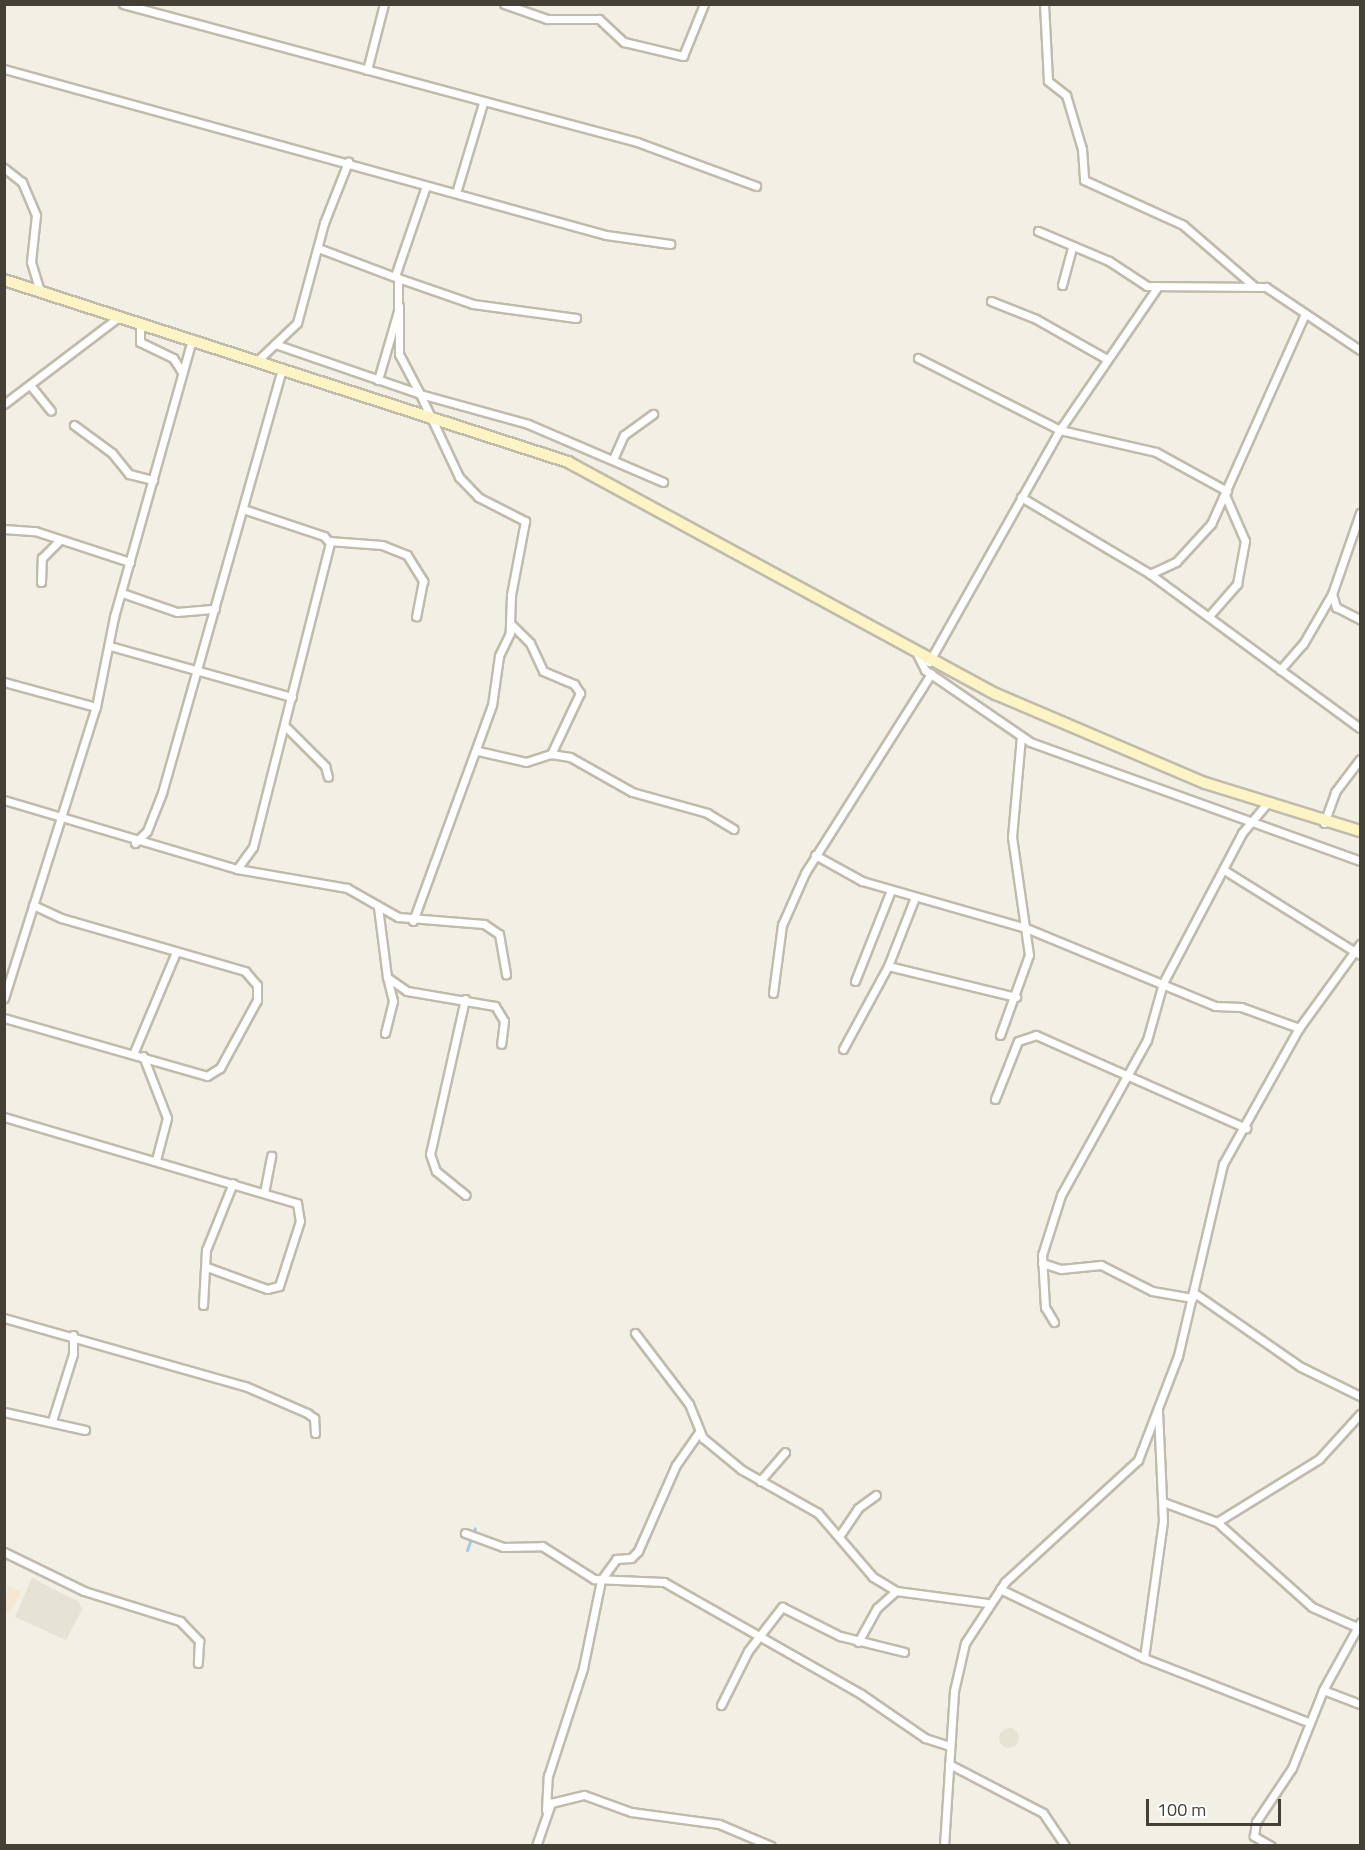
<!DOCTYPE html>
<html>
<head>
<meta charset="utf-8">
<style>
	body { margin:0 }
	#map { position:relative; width:1365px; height:1850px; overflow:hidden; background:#f2efe5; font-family:"Titillium Web",sans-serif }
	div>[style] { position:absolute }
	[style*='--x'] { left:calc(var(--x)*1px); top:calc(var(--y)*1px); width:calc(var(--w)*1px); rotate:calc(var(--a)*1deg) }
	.residential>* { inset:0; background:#e6e2d4 }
	.round { border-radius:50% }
	.commercial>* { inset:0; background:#f4e8d1 }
	.stream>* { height:3px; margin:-1.5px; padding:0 1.5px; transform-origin:1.5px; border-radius:1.5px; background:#a3c9ed }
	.roads { filter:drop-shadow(2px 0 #c0bbab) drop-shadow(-2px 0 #c0bbab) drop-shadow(0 2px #c0bbab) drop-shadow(0 -2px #c0bbab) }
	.minor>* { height:7px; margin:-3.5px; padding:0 3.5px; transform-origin:3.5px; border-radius:3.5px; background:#fff }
	.secondary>* { height:10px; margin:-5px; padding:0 5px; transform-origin:5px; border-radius:5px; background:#fcf4c5 }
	span { translate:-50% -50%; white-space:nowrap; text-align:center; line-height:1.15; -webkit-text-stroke:6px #fff; paint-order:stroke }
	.frame { position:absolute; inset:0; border:6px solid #444035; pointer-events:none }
	.scale { position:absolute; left:1146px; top:1799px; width:135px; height:27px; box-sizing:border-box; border:3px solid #444035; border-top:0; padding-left:8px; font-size:18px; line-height:21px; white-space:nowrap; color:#444035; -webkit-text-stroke:4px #fff; paint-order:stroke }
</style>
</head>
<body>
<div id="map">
	<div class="residential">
		<div style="clip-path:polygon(32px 1578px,79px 1602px,82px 1610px,66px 1640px,15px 1617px)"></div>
		<div class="round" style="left:999px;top:1728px;width:20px;height:20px"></div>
	</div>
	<div class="commercial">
		<div style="clip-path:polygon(8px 1585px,21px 1592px,10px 1613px,5px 1611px)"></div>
	</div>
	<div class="stream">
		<div style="--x:467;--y:1550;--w:23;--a:-70"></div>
	</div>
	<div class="roads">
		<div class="minor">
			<div style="--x:123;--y:4;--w:532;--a:15.03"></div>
			<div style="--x:637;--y:142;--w:127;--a:20.3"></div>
			<div style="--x:504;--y:4;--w:46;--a:19.2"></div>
			<div style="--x:547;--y:19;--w:52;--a:0"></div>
			<div style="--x:599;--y:19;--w:34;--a:43"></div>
			<div style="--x:624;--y:42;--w:61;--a:13.3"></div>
			<div style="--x:683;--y:56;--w:56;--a:-68"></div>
			<div style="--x:1044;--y:4;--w:77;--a:87"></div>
			<div style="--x:1048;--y:81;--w:23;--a:38"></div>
			<div style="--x:1066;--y:95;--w:56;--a:73.5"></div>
			<div style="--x:1082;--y:149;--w:31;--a:86"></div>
			<div style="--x:1084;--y:180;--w:109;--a:24.4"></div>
			<div style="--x:1183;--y:225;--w:94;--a:40.7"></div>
			<div style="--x:4;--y:69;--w:624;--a:15.42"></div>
			<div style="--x:606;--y:235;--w:65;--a:8"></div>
			<div style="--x:367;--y:70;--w:68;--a:-75.6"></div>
			<div style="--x:4;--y:168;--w:23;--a:38"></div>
			<div style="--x:22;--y:182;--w:36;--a:67"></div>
			<div style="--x:36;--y:215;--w:47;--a:96.1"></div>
			<div style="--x:31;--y:262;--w:30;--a:73"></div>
			<div style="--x:456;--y:193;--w:94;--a:-73.3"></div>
			<div style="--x:1038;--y:231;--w:77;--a:22.9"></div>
			<div style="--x:1109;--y:261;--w:45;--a:33.3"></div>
			<div style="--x:1147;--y:286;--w:119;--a:0.5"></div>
			<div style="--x:1266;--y:287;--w:113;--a:33.8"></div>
			<div style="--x:318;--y:248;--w:85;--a:20.6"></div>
			<div style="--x:398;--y:278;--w:33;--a:90"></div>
			<div style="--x:398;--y:311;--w:72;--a:106.2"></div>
			<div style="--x:395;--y:276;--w:95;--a:-71"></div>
			<div style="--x:398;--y:278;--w:79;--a:19.1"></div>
			<div style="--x:473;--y:304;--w:104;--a:7.7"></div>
			<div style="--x:1062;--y:285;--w:39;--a:-75"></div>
			<div style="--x:991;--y:301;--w:48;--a:21.8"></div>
			<div style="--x:1036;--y:319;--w:79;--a:29.5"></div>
			<div style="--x:399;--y:306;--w:48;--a:90"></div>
			<div style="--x:399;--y:354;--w:45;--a:62.3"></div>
			<div style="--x:420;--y:394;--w:112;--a:15.5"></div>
			<div style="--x:528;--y:424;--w:147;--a:23.2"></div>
			<div style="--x:140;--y:323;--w:19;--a:90"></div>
			<div style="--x:140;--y:342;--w:37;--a:26"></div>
			<div style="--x:173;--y:358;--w:17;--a:57"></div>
			<div style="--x:275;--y:344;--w:153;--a:19"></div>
			<div style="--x:420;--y:394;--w:92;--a:64.8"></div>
			<div style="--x:459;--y:477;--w:28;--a:46"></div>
			<div style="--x:478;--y:497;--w:53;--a:27.1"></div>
			<div style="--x:525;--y:521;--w:75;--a:100.7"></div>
			<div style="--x:511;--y:595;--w:38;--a:92"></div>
			<div style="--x:510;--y:633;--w:25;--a:116"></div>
			<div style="--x:499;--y:656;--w:49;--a:98.1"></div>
			<div style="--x:492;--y:705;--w:230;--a:110.1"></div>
			<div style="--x:918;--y:358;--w:159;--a:26.9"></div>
			<div style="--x:1060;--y:430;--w:98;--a:12.9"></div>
			<div style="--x:1156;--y:452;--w:81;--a:28.8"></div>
			<div style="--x:259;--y:359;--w:52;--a:-43.5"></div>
			<div style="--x:297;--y:323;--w:104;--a:-74.9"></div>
			<div style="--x:324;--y:223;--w:66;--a:-68.5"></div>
			<div style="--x:30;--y:385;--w:33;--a:51"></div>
			<div style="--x:4;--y:404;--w:146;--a:-37.2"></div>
			<div style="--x:74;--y:425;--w:47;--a:36.4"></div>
			<div style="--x:112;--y:453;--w:27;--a:51"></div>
			<div style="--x:129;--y:474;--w:25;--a:14"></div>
			<div style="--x:614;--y:457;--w:24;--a:-66"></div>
			<div style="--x:624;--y:435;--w:36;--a:-36"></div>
			<div style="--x:1021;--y:497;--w:150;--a:30.8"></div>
			<div style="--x:1150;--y:574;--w:260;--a:36.3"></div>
			<div style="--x:4;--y:529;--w:31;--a:4"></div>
			<div style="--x:35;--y:531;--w:100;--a:18.1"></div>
			<div style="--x:329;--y:541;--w:53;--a:4.3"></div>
			<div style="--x:382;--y:545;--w:27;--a:22"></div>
			<div style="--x:407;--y:555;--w:31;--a:58"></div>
			<div style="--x:423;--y:581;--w:36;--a:101"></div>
			<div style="--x:1150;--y:574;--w:29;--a:-25"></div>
			<div style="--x:1176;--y:562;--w:52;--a:-47.4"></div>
			<div style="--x:1211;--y:524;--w:228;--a:-65.9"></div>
			<div style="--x:41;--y:582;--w:24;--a:-88"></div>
			<div style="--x:42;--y:558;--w:25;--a:-45"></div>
			<div style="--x:122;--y:593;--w:58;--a:19.1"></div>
			<div style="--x:177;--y:612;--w:38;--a:-5"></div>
			<div style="--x:1332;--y:594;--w:14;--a:73"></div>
			<div style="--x:1336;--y:607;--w:27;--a:27"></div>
			<div style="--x:1209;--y:616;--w:43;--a:-48.8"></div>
			<div style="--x:1237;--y:584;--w:44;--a:-79.5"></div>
			<div style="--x:1245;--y:541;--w:50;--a:-113.5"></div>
			<div style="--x:511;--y:624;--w:27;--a:45"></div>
			<div style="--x:530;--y:643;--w:31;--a:65"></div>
			<div style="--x:543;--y:671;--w:34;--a:23"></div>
			<div style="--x:574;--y:684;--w:11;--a:56"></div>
			<div style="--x:580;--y:693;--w:68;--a:115.4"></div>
			<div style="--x:110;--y:646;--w:189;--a:15.7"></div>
			<div style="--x:917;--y:654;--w:18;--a:63"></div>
			<div style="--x:925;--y:670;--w:127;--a:34.4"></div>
			<div style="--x:1030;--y:742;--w:351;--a:19.8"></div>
			<div style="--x:929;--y:662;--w:269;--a:-60.6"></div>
			<div style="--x:1061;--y:428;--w:170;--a:-55.6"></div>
			<div style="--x:1280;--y:670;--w:35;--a:-49"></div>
			<div style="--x:1303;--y:644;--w:58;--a:-59.9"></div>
			<div style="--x:1332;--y:594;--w:86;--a:-70.9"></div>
			<div style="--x:4;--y:682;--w:95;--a:15.2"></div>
			<div style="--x:285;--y:726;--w:57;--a:45"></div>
			<div style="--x:325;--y:766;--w:11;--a:75"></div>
			<div style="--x:478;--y:751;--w:49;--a:12.9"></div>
			<div style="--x:526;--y:762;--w:26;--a:-18"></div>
			<div style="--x:551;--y:754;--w:19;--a:9"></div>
			<div style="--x:570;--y:757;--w:71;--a:29.4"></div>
			<div style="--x:632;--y:792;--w:78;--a:15.6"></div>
			<div style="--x:707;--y:813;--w:31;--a:31"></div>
			<div style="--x:4;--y:800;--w:243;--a:16.5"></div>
			<div style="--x:237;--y:869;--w:112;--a:9.8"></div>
			<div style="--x:347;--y:888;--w:59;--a:29.6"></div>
			<div style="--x:398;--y:917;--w:86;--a:4.7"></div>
			<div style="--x:484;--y:924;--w:18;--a:34"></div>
			<div style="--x:499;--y:934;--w:41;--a:80.1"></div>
			<div style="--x:1324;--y:823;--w:33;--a:-70"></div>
			<div style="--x:1335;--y:792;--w:41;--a:-52.9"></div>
			<div style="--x:135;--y:843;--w:17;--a:-45"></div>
			<div style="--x:147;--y:831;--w:41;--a:-68.5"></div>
			<div style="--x:162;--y:793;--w:442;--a:-74.2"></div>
			<div style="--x:815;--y:855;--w:54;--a:29"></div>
			<div style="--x:862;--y:881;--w:171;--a:16"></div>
			<div style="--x:1026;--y:928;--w:204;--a:22.4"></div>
			<div style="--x:1215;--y:1006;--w:26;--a:2"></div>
			<div style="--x:1241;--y:1007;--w:62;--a:19.9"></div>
			<div style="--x:237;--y:869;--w:27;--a:-54"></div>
			<div style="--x:253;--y:847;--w:314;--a:-75.8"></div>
			<div style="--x:330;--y:543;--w:9;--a:-131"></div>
			<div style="--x:324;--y:536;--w:85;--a:-161.6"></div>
			<div style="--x:1224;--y:870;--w:160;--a:32"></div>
			<div style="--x:378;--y:907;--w:71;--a:82.7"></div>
			<div style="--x:387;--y:977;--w:24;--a:35"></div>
			<div style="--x:407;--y:991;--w:89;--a:9.7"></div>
			<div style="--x:495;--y:1006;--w:17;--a:59"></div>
			<div style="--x:504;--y:1021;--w:23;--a:97"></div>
			<div style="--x:888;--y:966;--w:132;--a:13.6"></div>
			<div style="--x:855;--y:981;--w:98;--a:-68.4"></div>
			<div style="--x:773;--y:993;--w:69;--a:-82.5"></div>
			<div style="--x:782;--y:925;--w:57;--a:-66.1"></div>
			<div style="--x:805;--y:873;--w:236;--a:-57.7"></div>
			<div style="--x:4;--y:998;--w:305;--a:-72.5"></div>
			<div style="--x:96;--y:707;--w:92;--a:-78.7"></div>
			<div style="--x:114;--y:617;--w:289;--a:-74.3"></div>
			<div style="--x:465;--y:999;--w:159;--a:102.7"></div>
			<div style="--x:430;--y:1154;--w:18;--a:71"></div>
			<div style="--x:436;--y:1171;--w:38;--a:39"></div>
			<div style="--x:4;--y:1018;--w:211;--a:15.9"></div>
			<div style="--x:207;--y:1076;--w:15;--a:-32"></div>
			<div style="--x:220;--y:1068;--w:77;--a:-61.4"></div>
			<div style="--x:257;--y:1000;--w:15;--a:-90"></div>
			<div style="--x:257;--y:985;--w:18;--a:-131"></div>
			<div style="--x:245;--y:971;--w:191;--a:-163.9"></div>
			<div style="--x:61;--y:918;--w:31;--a:-155"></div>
			<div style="--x:385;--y:1033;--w:33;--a:-76"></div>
			<div style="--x:393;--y:1001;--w:25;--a:-104"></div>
			<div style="--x:1000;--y:1035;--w:85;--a:-70.1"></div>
			<div style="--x:1029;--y:955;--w:119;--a:-98.2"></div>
			<div style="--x:1012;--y:837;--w:101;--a:-84.9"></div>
			<div style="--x:843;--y:1049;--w:94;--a:-61.5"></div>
			<div style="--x:888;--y:966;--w:74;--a:-68.6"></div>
			<div style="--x:134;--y:1052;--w:108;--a:-67.2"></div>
			<div style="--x:143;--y:1056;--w:66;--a:68.8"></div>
			<div style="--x:167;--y:1118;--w:43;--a:104.7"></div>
			<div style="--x:995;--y:1099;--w:62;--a:-68.4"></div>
			<div style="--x:1018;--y:1041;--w:19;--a:-18"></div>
			<div style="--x:1036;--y:1035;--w:230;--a:23.9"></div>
			<div style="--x:4;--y:1117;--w:305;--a:16.4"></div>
			<div style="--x:297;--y:1203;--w:18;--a:81"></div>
			<div style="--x:300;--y:1221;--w:68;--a:107.9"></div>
			<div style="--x:279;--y:1286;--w:12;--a:166"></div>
			<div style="--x:267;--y:1289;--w:64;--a:-159.9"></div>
			<div style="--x:264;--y:1193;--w:38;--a:-79"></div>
			<div style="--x:1042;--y:1263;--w:20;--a:18"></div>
			<div style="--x:1061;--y:1269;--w:40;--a:-5.7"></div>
			<div style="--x:1101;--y:1265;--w:57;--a:27"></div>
			<div style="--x:1152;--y:1291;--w:41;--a:9.9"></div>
			<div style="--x:1193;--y:1292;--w:131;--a:34.8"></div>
			<div style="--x:1301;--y:1367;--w:66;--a:26.2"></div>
			<div style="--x:203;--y:1305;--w:55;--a:-86.9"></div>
			<div style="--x:206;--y:1250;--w:72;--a:-68.1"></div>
			<div style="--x:4;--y:1318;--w:250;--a:15.8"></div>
			<div style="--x:245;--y:1386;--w:68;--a:23.5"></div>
			<div style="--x:307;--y:1413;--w:9;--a:36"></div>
			<div style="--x:314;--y:1418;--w:15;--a:86"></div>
			<div style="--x:1054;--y:1322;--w:17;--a:-121"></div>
			<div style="--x:1045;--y:1307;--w:52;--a:-93.3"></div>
			<div style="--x:1042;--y:1255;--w:63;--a:-72.4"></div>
			<div style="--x:1061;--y:1195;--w:177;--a:-61"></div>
			<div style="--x:1147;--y:1040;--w:59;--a:-74.3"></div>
			<div style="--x:1163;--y:983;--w:170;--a:-62.2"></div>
			<div style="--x:1242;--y:833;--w:38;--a:-50"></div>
			<div style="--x:635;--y:1333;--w:89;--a:52.7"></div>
			<div style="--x:689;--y:1404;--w:37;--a:68"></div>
			<div style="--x:703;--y:1438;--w:50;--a:39.4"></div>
			<div style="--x:742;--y:1470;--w:87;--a:29.5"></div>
			<div style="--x:818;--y:1513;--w:84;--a:49.3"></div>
			<div style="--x:873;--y:1577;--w:27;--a:31"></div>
			<div style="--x:4;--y:1412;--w:83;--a:12.5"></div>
			<div style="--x:52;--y:1421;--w:70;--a:-72.6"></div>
			<div style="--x:73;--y:1354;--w:19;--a:-90"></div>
			<div style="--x:760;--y:1481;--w:38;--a:-49"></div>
			<div style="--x:1163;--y:1502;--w:58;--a:20.3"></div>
			<div style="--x:1217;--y:1522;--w:127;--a:41.8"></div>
			<div style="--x:1312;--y:1607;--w:49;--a:24"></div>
			<div style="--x:1217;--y:1522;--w:120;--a:-31.7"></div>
			<div style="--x:1319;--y:1459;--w:61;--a:-47.7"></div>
			<div style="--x:465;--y:1533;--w:40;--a:20.2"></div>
			<div style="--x:503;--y:1547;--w:39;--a:-1"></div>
			<div style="--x:542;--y:1546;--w:62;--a:32.4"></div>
			<div style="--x:594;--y:1579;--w:70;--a:2.5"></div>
			<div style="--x:664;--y:1582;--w:227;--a:29.6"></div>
			<div style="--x:861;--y:1694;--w:78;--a:34.5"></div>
			<div style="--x:925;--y:1738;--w:26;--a:18"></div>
			<div style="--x:840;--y:1535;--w:32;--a:-56"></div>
			<div style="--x:858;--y:1508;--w:22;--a:-36"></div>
			<div style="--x:4;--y:1552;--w:89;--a:26"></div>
			<div style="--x:84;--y:1591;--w:101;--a:17.4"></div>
			<div style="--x:180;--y:1621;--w:28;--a:46"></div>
			<div style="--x:199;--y:1641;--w:22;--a:93"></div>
			<div style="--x:1000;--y:1589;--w:160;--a:25.6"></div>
			<div style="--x:1144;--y:1658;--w:176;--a:21.3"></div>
			<div style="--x:858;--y:1642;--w:39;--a:-61"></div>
			<div style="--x:877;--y:1608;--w:25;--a:-42"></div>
			<div style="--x:896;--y:1591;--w:92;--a:7.5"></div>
			<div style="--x:1144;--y:1658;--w:138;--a:-82.1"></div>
			<div style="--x:1163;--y:1521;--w:111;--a:-92.6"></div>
			<div style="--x:1323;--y:1690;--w:40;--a:21"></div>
			<div style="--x:721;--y:1705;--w:60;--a:-63.4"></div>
			<div style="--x:748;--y:1651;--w:56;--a:-52.3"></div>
			<div style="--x:782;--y:1607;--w:65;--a:26.6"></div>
			<div style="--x:840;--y:1636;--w:66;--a:14"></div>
			<div style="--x:949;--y:1764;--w:106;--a:27.5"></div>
			<div style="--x:1043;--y:1813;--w:40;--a:56"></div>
			<div style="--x:546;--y:1810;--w:34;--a:-87"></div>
			<div style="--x:548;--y:1776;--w:114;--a:-72"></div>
			<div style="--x:583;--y:1668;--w:90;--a:-78.4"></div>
			<div style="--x:601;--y:1580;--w:26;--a:-54"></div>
			<div style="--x:616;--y:1559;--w:15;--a:-4"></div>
			<div style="--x:631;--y:1558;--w:10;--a:-45"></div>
			<div style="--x:638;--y:1551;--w:94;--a:-66.2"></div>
			<div style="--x:676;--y:1465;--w:39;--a:-55"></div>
			<div style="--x:536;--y:1846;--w:46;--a:-70.8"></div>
			<div style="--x:551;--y:1803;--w:34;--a:-14"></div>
			<div style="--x:584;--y:1795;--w:50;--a:19.9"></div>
			<div style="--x:631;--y:1812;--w:89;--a:7.8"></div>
			<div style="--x:719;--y:1824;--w:56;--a:22.9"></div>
			<div style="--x:944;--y:1846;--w:155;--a:-86.3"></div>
			<div style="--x:954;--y:1691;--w:49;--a:-77.1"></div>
			<div style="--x:965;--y:1643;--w:73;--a:-56.7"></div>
			<div style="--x:1005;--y:1582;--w:180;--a:-42.5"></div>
			<div style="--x:1138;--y:1460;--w:111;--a:-69"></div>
			<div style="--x:1178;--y:1356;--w:197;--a:-76.8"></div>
			<div style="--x:1223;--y:1164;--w:156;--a:-60.8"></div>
			<div style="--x:1299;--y:1028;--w:104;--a:-54"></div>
			<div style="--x:1271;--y:1846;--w:20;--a:-150"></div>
			<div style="--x:1254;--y:1836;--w:14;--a:-82"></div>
			<div style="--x:1256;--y:1822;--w:65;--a:-56.3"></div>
			<div style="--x:1292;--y:1768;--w:84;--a:-68.3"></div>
			<div style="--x:1323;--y:1690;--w:77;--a:-61.1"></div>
		</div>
		<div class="secondary">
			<div style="--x:4;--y:280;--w:593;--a:17.88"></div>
			<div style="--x:568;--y:462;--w:487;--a:28.5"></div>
			<div style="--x:996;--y:694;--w:227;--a:23.1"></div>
			<div style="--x:1205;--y:783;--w:162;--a:17.2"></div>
		</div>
	</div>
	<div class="frame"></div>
	<div class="scale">100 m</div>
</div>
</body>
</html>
